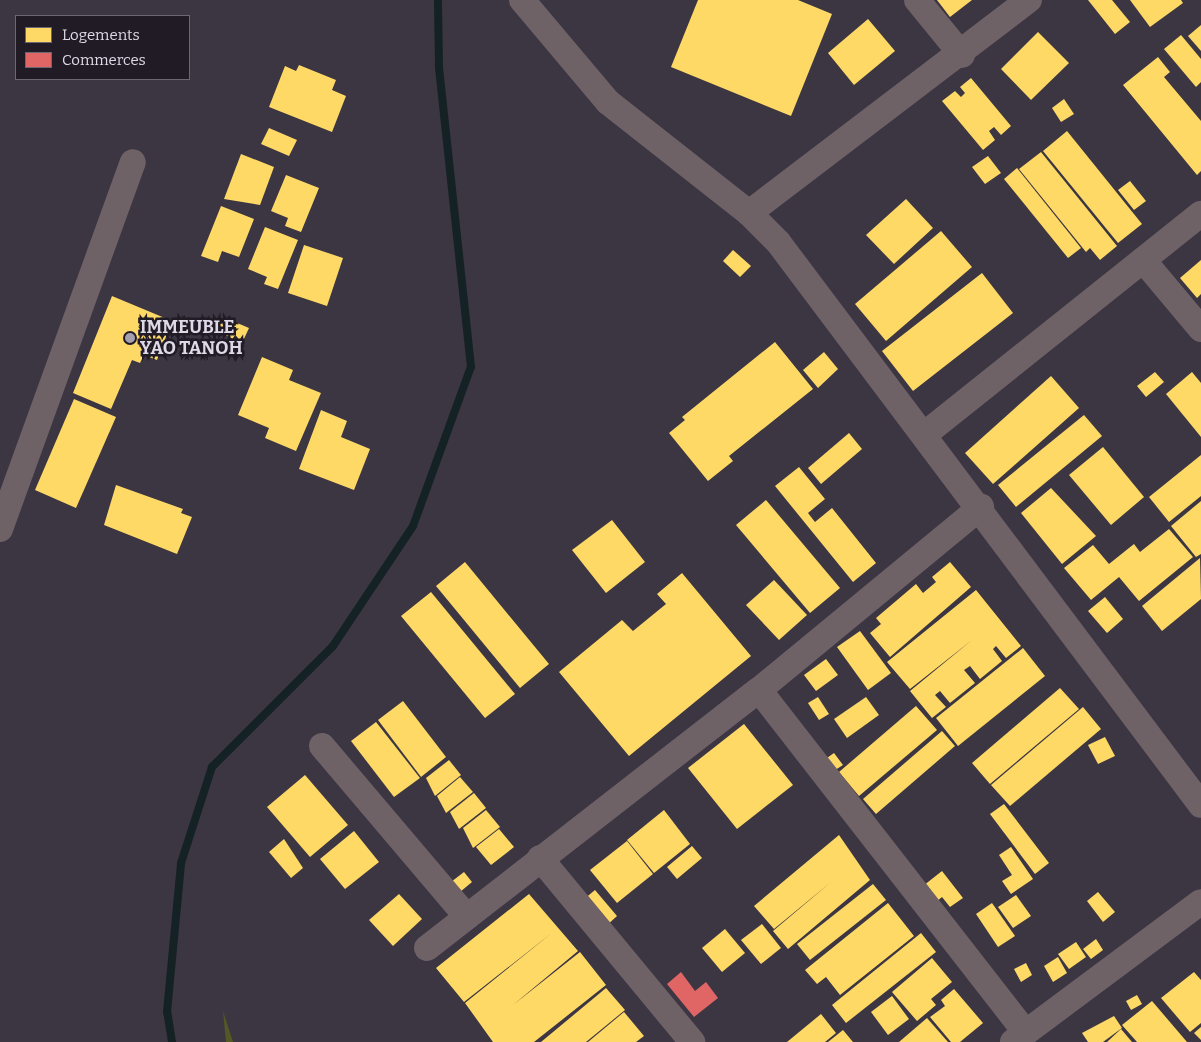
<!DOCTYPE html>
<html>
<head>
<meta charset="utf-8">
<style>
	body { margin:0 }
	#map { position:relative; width:1201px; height:1042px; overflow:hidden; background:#3c3643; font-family:Bitter,serif }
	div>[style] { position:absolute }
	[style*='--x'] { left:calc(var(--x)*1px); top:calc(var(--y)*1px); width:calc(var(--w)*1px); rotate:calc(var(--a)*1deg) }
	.green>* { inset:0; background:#545824 }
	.homes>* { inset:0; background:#ffd966 }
	.shops>* { inset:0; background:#e06666 }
	.stream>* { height:8px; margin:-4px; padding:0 4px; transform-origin:4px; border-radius:4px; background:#142225 }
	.minor>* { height:26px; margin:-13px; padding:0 13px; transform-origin:13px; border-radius:13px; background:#6e6266 }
	.dots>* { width:14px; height:14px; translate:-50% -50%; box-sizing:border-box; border:2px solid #211b26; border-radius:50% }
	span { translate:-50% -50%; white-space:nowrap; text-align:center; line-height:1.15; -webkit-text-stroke:5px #211b26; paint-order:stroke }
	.poi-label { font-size:18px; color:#dfd8e7; font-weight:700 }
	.left { translate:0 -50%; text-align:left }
	.legend { position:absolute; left:15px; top:15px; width:175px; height:65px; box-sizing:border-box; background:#211b26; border:1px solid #6d6773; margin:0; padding:6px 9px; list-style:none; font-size:15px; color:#dfd8e7 }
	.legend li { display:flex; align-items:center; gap:10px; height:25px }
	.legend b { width:25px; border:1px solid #6d6773 }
</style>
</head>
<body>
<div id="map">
	<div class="green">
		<div style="clip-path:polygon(223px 1011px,233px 1042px,226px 1042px)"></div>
	</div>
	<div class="homes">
		<div style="clip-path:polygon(698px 0,798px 0,832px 14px,791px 116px,671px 67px)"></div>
		<div style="clip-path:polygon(937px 0,972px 0,950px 17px)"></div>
		<div style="clip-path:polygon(1088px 0,1112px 0,1130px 22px,1115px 34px)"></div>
		<div style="clip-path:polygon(1130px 0,1181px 0,1183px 3px,1150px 27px)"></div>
		<div style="clip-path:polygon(868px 19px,895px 51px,854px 85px,828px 53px)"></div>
		<div style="clip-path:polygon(1201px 25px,1201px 51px,1188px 36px)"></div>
		<div style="clip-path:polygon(1038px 32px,1069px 63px,1031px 100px,1001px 69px)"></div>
		<div style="clip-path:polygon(1181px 35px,1201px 59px,1201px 82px,1196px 87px,1164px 49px)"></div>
		<div style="clip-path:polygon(1158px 57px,1170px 72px,1164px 77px,1201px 121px,1201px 171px,1197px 175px,1123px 85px)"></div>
		<div style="clip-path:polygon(299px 65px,336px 80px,332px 90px,346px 96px,332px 132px,269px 107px,285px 66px,296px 71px)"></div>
		<div style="clip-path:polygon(971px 78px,1011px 126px,1001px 135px,994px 127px,989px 131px,995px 140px,983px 150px,942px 101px,955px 91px,961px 97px,965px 93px,960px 87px)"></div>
		<div style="clip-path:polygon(1064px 99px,1074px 114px,1061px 122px,1052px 108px)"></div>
		<div style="clip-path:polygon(269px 128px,297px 140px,289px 156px,261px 144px)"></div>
		<div style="clip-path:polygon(1067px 131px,1142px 224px,1118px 243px,1043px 151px)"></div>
		<div style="clip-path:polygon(1041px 152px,1117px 246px,1100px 260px,1090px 248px,1086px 252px,1019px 169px)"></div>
		<div style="clip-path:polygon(241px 154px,274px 167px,260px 205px,224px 199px)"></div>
		<div style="clip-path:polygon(988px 156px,1001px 173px,985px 184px,972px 167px)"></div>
		<div style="clip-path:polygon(1017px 168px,1081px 248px,1068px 258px,1004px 179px)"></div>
		<div style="clip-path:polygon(286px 175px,319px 188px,301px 232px,285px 226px,288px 218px,271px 211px)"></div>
		<div style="clip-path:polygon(1130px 181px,1146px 201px,1134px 210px,1118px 190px)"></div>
		<div style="clip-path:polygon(906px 199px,933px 228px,894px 264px,866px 235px)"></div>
		<div style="clip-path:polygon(221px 206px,254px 219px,239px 257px,222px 251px,218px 262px,201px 256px)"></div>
		<div style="clip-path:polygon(265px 227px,298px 240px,278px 289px,264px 284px,267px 277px,248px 269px)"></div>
		<div style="clip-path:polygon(941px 231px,972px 267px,886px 341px,855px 304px)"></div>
		<div style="clip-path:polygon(304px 245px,343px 258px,327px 306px,288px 293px)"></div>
		<div style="clip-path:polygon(733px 250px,751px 266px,740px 277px,723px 261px)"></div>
		<div style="clip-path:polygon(1201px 260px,1201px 294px,1197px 298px,1180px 278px)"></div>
		<div style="clip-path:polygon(982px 273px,1013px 313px,913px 391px,882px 351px)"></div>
		<div style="clip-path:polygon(112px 296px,172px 321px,157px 360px,144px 355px,140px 363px,132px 360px,111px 409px,73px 393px)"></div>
		<div style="clip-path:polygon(223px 317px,249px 328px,242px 343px,217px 331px)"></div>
		<div style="clip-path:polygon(775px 342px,813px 389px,729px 456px,733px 461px,708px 481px,669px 433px,685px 420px,682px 417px)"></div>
		<div style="clip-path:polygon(824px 352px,838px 369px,818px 388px,803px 370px)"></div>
		<div style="clip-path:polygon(262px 357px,293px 370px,289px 380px,321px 393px,296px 451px,265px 438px,269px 428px,238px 415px)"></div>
		<div style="clip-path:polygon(1155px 372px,1164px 382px,1146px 397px,1137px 386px)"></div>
		<div style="clip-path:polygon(1192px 372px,1201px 383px,1201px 437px,1166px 394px)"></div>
		<div style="clip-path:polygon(1051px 376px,1079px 408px,993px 484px,965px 453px)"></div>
		<div style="clip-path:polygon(74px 399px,116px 417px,76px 508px,35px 490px)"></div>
		<div style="clip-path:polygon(321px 410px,347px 421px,341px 437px,370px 449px,354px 490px,299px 469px)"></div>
		<div style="clip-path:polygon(1084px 415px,1102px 436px,1016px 507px,998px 485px)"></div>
		<div style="clip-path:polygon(849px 433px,862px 449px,821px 484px,808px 468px)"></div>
		<div style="clip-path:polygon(1103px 447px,1144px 497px,1111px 525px,1069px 475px)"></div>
		<div style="clip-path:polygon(1201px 455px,1201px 496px,1169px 522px,1149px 497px)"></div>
		<div style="clip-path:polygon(799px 467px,825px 499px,808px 513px,815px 522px,832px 508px,876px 563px,853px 582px,775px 486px)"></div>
		<div style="clip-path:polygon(116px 485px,183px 509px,181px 513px,192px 517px,177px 554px,104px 525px)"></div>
		<div style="clip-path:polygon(1051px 488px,1096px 536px,1062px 564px,1021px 513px)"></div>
		<div style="clip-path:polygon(766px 500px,840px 588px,810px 613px,736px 525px)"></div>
		<div style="clip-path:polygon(1201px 501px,1201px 554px,1196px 557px,1171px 526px)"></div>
		<div style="clip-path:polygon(612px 520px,645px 562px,606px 593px,572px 550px)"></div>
		<div style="clip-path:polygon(1169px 529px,1193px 557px,1139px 601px,1119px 577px,1091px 600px,1064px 568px,1093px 545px,1109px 564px,1134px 544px,1140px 552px)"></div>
		<div style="clip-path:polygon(1200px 558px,1201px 599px,1162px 631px,1142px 606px)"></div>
		<div style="clip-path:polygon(465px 562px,549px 664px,520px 688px,436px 586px)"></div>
		<div style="clip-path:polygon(950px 562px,971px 587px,890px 657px,870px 633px,881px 624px,876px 618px,916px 584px,923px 593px,936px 582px,932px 577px)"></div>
		<div style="clip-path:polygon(682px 573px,751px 656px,629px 756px,559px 672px,622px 620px,633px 631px,666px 604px,657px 594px)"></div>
		<div style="clip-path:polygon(774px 580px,807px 615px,779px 640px,746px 605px)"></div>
		<div style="clip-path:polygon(976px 590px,1021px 646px,1006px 658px,996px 646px,993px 649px,1002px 661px,980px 679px,970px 666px,964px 670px,975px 683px,950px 703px,940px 691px,935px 695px,946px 707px,932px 718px,910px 691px,972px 640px,910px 689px,887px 662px)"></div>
		<div style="clip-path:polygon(431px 592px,515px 694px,485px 718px,401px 616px)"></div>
		<div style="clip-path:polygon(1105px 597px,1123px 619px,1107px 633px,1088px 611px)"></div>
		<div style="clip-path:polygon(860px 631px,891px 673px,868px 690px,837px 647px)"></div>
		<div style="clip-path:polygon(1023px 648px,1045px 676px,958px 746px,936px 718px)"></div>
		<div style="clip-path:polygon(826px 659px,838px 675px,816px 691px,804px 675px)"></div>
		<div style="clip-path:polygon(1060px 688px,1079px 709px,990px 784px,972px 763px)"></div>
		<div style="clip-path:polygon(818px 697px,829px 714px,819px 720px,808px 703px)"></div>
		<div style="clip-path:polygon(866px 697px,879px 715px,847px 738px,834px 719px)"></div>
		<div style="clip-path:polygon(403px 701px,446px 757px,421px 777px,378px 720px)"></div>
		<div style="clip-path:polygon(916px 706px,937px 730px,859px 796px,839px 772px)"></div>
		<div style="clip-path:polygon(1083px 707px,1101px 729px,1010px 806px,991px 785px)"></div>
		<div style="clip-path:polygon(376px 722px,420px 778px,394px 797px,351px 741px)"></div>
		<div style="clip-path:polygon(744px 724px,793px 785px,737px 829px,688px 768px)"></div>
		<div style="clip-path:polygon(942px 731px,955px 746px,876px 814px,863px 799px)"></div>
		<div style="clip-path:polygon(1105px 737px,1115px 756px,1098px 764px,1088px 745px)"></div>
		<div style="clip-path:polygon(834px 753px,843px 765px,832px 772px,824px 760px)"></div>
		<div style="clip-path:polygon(449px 760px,461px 775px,435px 796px,426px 778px)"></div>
		<div style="clip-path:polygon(305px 775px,348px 825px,310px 857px,267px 807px)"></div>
		<div style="clip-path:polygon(460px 777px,473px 792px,446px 813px,437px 796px)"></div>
		<div style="clip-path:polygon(474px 793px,486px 808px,459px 829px,450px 812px)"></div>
		<div style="clip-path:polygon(1004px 804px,1049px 863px,1035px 874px,990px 814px)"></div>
		<div style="clip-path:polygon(486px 810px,500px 827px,473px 848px,463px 828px)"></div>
		<div style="clip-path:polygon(664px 810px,690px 844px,654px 873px,627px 840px)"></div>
		<div style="clip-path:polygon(499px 829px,514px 847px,491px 865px,476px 847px)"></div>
		<div style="clip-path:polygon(354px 831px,379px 862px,345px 889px,320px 859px)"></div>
		<div style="clip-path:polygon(839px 835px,870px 880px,788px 949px,773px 931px,831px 882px,774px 929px,754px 906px)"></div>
		<div style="clip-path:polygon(284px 839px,303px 868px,291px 878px,269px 852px)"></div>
		<div style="clip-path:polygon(627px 841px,653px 874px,617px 903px,590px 870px)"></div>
		<div style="clip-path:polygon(692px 846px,702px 858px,677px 879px,667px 867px)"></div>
		<div style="clip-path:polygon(1011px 847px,1033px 879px,1011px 894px,1002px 881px,1012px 875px,999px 855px)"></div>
		<div style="clip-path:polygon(942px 871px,963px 898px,950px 907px,942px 897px,936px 902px,923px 886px)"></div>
		<div style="clip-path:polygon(464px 872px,472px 882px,460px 892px,451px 882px)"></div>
		<div style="clip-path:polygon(873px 884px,886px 900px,810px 960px,797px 944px)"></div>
		<div style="clip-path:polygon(595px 890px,617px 916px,605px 927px,583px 900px)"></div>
		<div style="clip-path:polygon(1098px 892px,1115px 912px,1103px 922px,1087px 901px)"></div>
		<div style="clip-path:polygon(399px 894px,422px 919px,393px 946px,369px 920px)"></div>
		<div style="clip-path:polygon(529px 894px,578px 951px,513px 1005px,580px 952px,606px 985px,534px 1042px,493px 1042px,465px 1003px,553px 932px,464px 1002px,436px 968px)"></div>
		<div style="clip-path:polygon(1016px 895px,1031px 916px,1013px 928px,998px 907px)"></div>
		<div style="clip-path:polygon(888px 903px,914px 936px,840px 995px,826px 977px,817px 984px,805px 970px)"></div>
		<div style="clip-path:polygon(992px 903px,1015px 936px,998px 947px,976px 914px)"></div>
		<div style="clip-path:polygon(762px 924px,781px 948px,761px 964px,741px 940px)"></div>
		<div style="clip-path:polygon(725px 929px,745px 953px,722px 972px,702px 948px)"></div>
		<div style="clip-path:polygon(921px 933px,936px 952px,846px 1023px,832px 1005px)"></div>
		<div style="clip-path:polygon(1096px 939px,1103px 950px,1091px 959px,1083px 949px)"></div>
		<div style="clip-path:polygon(1076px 942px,1086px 957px,1069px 969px,1058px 954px)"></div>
		<div style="clip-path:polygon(1058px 957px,1067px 973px,1053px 982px,1044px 966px)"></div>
		<div style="clip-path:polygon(932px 958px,952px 982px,931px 999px,936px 1005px,917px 1021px,892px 992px)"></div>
		<div style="clip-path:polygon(1026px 963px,1032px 975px,1021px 982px,1014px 969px)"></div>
		<div style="clip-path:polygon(1194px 972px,1201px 980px,1201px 1023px,1190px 1032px,1161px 998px)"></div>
		<div style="clip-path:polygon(606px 988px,625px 1010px,586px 1042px,541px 1042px)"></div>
		<div style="clip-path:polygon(954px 989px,983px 1023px,960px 1042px,951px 1042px,930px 1017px,945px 1006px,941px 1000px)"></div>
		<div style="clip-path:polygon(1137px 995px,1142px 1004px,1131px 1010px,1126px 1001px)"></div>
		<div style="clip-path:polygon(892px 996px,909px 1019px,888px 1035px,871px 1012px)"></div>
		<div style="clip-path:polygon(1152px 1001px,1187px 1042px,1137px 1042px,1122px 1025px)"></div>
		<div style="clip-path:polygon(624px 1012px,644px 1036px,636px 1042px,588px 1042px)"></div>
		<div style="clip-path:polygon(821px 1014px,836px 1033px,825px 1042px,787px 1042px)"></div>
		<div style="clip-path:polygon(1114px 1016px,1122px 1028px,1103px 1042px,1088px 1042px,1082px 1033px)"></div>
		<div style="clip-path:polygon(927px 1018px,948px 1042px,899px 1042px)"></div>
		<div style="clip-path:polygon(1201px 1027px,1201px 1040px,1194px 1033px)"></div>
		<div style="clip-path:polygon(1121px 1029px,1132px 1042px,1107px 1042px)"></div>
		<div style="clip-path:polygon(843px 1030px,853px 1042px,828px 1042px)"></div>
	</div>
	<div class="shops">
		<div style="clip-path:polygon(681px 972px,695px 991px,706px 982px,718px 998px,694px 1017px,667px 984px)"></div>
	</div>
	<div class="stream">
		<div style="--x:172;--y:1042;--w:30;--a:-99"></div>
		<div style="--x:167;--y:1012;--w:150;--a:-84.6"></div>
		<div style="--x:181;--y:863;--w:101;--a:-72.1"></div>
		<div style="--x:212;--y:767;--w:171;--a:-45"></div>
		<div style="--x:333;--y:646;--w:144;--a:-56.3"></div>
		<div style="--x:413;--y:526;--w:169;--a:-70"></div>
		<div style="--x:471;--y:367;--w:303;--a:-96.1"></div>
		<div style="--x:439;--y:66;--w:66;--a:-90.9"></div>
	</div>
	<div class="minor">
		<div style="--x:522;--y:0;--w:133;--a:49.9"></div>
		<div style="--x:608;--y:102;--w:179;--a:38.2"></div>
		<div style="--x:749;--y:213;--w:41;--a:45"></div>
		<div style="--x:778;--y:242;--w:704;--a:53.08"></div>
		<div style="--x:917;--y:0;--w:71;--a:50.7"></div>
		<div style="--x:749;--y:213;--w:352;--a:-37.3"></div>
		<div style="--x:1143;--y:260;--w:90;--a:50"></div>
		<div style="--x:925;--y:434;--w:353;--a:-38.6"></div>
		<div style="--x:0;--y:529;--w:390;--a:-70.1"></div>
		<div style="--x:759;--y:690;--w:433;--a:52.1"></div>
		<div style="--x:322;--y:746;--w:224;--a:49.7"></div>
		<div style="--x:540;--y:858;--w:239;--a:50.4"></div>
		<div style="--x:427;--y:948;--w:420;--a:-37.9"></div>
		<div style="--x:759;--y:690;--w:288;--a:-39.5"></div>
		<div style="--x:1013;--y:1042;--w:234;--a:-36.7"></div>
	</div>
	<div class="dots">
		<div style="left:130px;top:338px;background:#a69fae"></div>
	</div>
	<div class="poi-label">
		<span class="left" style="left:140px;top:338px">IMMEUBLE<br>YAO TANOH</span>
	</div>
	<ul class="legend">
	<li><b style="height:14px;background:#ffd966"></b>Logements</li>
	<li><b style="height:14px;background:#e06666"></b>Commerces</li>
	</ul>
</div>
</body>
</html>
